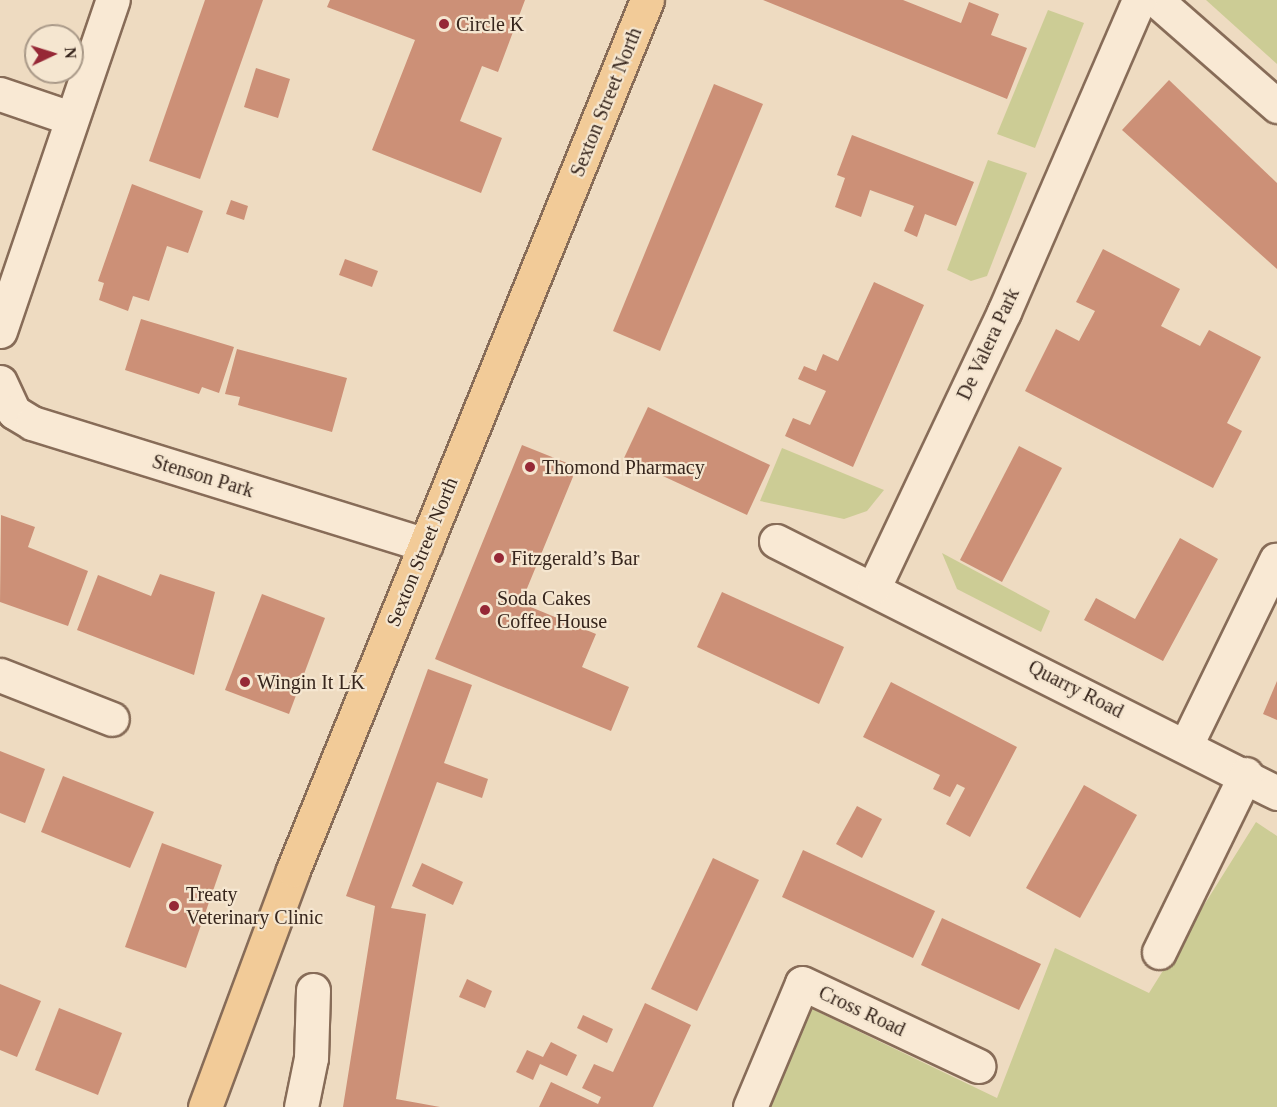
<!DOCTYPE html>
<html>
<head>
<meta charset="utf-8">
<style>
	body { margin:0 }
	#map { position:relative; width:1277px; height:1107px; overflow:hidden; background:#eedbc1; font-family:"Times New Roman",serif }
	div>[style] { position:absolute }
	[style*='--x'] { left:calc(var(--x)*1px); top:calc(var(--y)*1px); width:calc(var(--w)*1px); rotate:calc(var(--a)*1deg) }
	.green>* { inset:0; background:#cccc95 }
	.building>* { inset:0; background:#cc9077 }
	.roads { filter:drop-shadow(2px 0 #876c58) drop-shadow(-2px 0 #876c58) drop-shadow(0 2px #876c58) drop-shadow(0 -2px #876c58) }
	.minor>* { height:33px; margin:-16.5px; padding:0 16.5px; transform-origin:16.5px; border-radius:16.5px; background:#f9e9d4 }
	.major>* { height:33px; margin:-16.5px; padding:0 16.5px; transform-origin:16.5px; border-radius:16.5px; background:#f2cb98 }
	.dots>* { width:16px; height:16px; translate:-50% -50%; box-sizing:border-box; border:3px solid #f5e6d0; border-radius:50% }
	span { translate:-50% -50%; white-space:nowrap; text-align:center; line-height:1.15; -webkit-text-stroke:4.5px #f5e6d0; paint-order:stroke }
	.poi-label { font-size:20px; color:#37261d }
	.left { translate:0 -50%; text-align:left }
	.street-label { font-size:20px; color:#37261d }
	.north { position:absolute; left:24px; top:24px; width:60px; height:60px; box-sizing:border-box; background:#f5e6d0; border:2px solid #a99988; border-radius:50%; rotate:86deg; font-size:16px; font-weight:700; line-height:24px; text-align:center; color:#37261d }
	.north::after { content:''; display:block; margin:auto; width:21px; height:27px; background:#962836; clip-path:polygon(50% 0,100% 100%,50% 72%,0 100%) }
</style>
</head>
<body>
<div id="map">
	<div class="green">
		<div style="clip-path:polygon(1206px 0,1277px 0,1277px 64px)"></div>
		<div style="clip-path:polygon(1048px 10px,1084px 23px,1035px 148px,997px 134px)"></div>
		<div style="clip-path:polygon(988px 160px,1027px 173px,987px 276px,971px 281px,947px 270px)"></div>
		<div style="clip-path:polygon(782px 448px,884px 490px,867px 511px,844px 519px,760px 501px)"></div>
		<div style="clip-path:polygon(942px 553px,1050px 611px,1041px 632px,957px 589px)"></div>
		<div style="clip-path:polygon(1256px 822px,1277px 836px,1277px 1107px,766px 1107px,812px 1009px,997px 1098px,1055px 948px,1149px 993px)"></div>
	</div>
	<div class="building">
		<div style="clip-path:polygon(205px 0,263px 0,200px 179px,149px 161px)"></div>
		<div style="clip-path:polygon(330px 0,525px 0,498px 72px,482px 66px,460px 121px,502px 138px,481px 193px,372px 150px,415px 40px,327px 7px)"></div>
		<div style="clip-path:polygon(763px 0,903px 0,961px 23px,969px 2px,999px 14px,991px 35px,1027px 48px,1007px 99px)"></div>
		<div style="clip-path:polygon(256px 68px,290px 79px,278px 118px,244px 107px)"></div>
		<div style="clip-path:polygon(1169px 80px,1277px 183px,1277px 269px,1122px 130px)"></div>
		<div style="clip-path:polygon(714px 84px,763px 104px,660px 351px,613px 331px)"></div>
		<div style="clip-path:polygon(852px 135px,974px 182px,956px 226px,925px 214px,917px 237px,904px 231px,914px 206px,870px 190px,861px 217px,835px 207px,845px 178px,837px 175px)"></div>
		<div style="clip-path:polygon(132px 184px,203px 211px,188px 253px,167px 246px,149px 301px,133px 296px,128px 311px,99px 300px,104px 283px,98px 281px)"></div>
		<div style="clip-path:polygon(231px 200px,248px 206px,244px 220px,226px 214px)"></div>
		<div style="clip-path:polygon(1103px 249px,1180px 289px,1161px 326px,1200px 346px,1209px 330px,1261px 357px,1227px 423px,1242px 431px,1213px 488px,1025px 391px,1056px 329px,1079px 341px,1095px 311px,1076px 302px)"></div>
		<div style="clip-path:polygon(345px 259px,378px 271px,372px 287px,339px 275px)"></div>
		<div style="clip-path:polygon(874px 282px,924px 305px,853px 467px,785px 436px,793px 418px,810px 425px,826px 391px,798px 379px,804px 366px,816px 371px,823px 354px,838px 361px)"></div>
		<div style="clip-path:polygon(141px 319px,234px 347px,219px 393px,202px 387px,199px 394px,125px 370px)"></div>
		<div style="clip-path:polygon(237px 349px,347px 378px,332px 432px,238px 405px,240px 397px,225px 394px)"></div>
		<div style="clip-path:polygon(648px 407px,770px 465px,747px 515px,624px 458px)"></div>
		<div style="clip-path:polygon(522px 445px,577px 467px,521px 603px,596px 634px,582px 667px,629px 687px,611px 731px,435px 659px)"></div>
		<div style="clip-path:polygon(1019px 446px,1062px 468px,1002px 582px,960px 560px)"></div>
		<div style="clip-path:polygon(1px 515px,35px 527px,28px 547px,88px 571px,68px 626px,0 602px)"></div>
		<div style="clip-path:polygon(1180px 538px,1218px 559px,1163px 661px,1084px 620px,1096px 598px,1135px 619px)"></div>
		<div style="clip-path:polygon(160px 574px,215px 592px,194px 675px,77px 630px,98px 575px,151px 596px)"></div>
		<div style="clip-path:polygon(722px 592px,844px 647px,819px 704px,697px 647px)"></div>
		<div style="clip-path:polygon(262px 594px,325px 618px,289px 714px,225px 690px)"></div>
		<div style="clip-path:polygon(428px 669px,472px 685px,444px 763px,488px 779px,482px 798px,437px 782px,391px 908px,426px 914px,396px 1099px,440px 1107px,343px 1107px,375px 906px,346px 896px)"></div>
		<div style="clip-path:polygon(1277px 681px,1277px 720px,1263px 714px)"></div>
		<div style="clip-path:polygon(891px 682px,1017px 747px,970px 837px,946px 824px,965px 788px,957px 784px,950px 797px,933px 789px,940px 775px,863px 737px)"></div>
		<div style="clip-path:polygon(0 751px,45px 769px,25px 823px,0 813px)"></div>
		<div style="clip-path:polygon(63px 776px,154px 812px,130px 868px,41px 832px)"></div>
		<div style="clip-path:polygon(1084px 785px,1137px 815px,1080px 918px,1026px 888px)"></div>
		<div style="clip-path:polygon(857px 806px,882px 819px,862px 858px,836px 844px)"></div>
		<div style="clip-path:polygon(162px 843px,222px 865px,186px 968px,125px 947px)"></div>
		<div style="clip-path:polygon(803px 850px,935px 911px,913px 958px,782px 897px)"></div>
		<div style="clip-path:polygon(713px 858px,759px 880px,697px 1011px,651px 989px)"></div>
		<div style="clip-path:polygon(422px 863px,463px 882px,453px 905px,412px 886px)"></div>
		<div style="clip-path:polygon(942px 918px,1041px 964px,1019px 1010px,921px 965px)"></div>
		<div style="clip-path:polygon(467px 979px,492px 991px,485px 1008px,459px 997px)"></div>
		<div style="clip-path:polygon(0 984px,41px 1001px,17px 1057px,0 1050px)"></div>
		<div style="clip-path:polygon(645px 1003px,691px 1025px,653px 1107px,539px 1107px,551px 1082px,598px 1104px,601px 1097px,582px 1088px,594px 1064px,613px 1072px)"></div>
		<div style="clip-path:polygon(59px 1008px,122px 1033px,98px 1095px,35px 1070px)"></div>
		<div style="clip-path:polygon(583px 1015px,613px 1029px,607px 1043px,577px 1028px)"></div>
		<div style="clip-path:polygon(551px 1042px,577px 1055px,567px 1076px,540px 1064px,533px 1080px,516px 1072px,527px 1050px,543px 1057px)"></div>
	</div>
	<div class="roads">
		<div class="minor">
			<div style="--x:1156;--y:0;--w:161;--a:41.2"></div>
			<div style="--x:0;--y:94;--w:74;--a:18.9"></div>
			<div style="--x:0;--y:331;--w:350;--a:-71.2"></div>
			<div style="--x:0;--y:382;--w:33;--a:65"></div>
			<div style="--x:14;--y:412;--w:21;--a:31"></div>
			<div style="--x:32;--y:423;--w:412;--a:17.2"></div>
			<div style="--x:776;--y:541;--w:561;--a:26.7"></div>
			<div style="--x:874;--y:587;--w:304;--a:-64.7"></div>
			<div style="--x:1004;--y:312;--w:340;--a:-66.6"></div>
			<div style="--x:0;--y:675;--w:120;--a:21.4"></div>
			<div style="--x:1186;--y:745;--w:206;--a:-64.1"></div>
			<div style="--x:1159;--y:952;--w:198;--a:-64"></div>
			<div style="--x:301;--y:1107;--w:50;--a:-78.5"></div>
			<div style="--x:311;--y:1058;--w:68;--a:-88.3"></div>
			<div style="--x:750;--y:1107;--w:134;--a:-67.2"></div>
			<div style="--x:802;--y:983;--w:195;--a:25.2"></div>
		</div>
		<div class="major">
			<div style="--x:205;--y:1107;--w:253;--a:-69.6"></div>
			<div style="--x:293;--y:870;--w:939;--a:-67.86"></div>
		</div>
	</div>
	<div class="dots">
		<div style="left:444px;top:24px;background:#962836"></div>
		<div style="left:530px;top:467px;background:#962836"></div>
		<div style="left:499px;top:558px;background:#962836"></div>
		<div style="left:485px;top:610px;background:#962836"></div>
		<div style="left:245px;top:682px;background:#962836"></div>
		<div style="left:174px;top:906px;background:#962836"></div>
	</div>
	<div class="poi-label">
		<span class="left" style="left:456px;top:24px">Circle K</span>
		<span class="left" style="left:542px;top:467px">Thomond Pharmacy</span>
		<span class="left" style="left:511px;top:558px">Fitzgerald’s Bar</span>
		<span class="left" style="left:497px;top:610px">Soda Cakes<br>Coffee House</span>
		<span class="left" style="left:257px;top:682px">Wingin It LK</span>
		<span class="left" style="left:186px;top:906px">Treaty<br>Veterinary Clinic</span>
	</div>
	<div class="street-label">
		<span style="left:606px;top:102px;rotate:-68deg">Sexton Street North</span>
		<span style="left:988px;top:344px;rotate:-65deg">De Valera Park</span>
		<span style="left:203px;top:476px;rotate:17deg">Stenson Park</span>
		<span style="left:422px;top:552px;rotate:-68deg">Sexton Street North</span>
		<span style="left:1076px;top:689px;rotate:27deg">Quarry Road</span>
		<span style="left:862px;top:1011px;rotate:25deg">Cross Road</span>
	</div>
	<div class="north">N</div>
</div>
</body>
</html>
